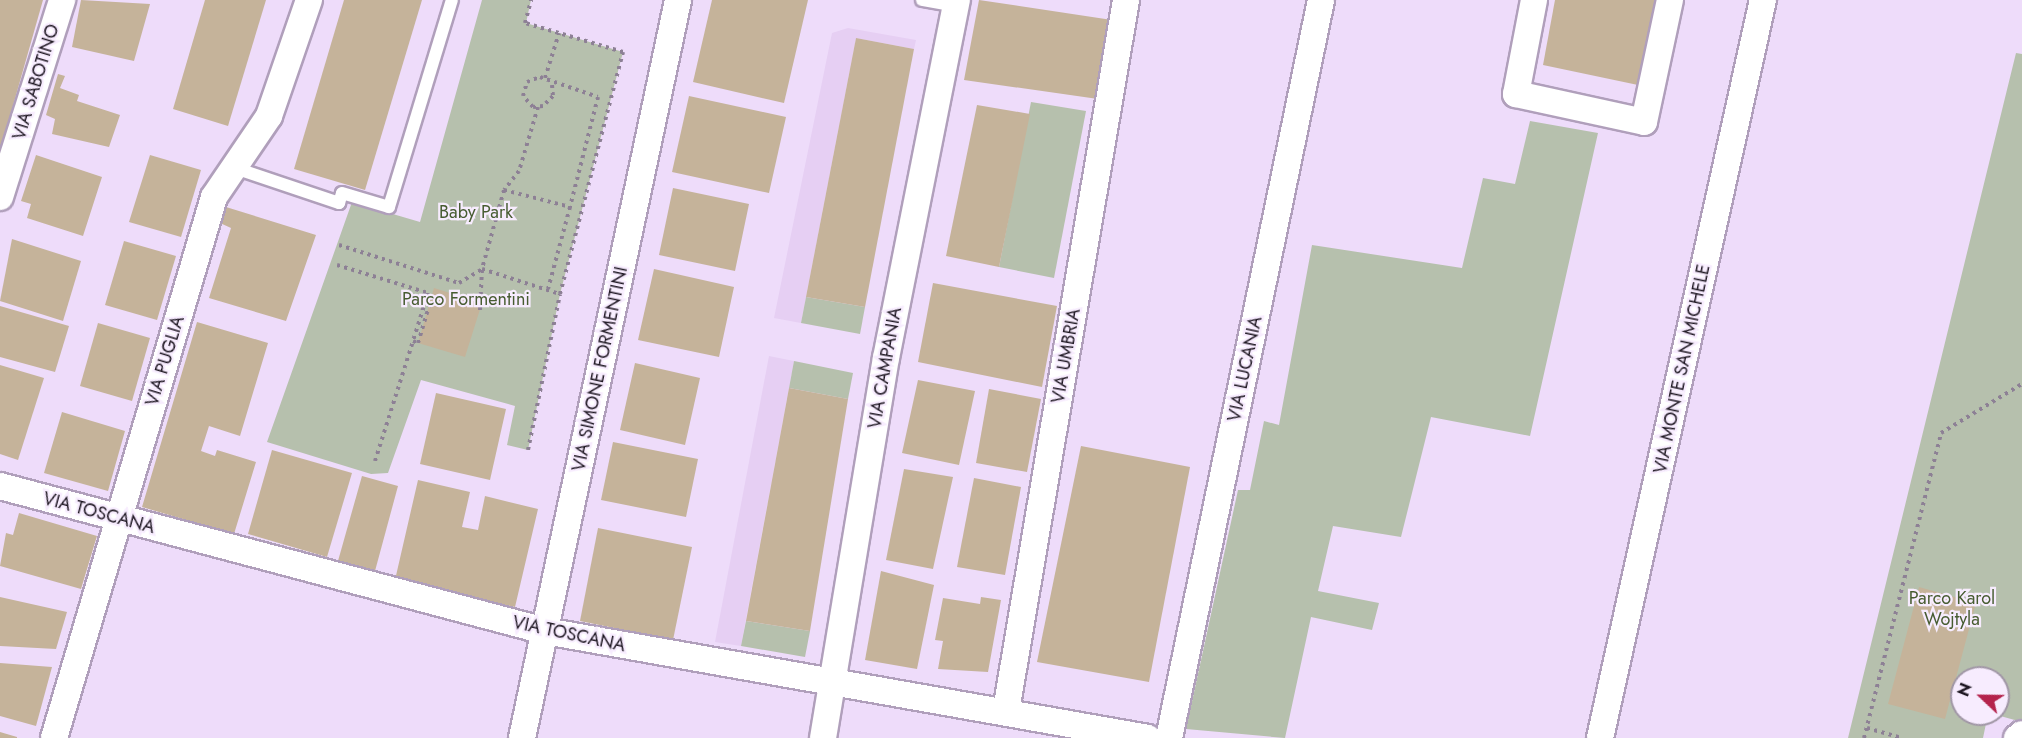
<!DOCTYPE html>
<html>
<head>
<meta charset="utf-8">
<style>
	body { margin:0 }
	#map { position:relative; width:2022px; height:738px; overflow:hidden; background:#eedcfa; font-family:Jost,sans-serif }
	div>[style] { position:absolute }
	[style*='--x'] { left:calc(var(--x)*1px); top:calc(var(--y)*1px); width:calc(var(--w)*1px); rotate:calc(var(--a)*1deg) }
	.built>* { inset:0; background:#e6cff3 }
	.green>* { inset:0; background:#b6c0ad }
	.building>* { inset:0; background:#c5b39a }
	.path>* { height:4px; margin-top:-2px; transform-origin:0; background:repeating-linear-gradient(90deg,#8d8095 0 3px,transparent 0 7.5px) }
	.roads { filter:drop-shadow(2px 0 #b09fbb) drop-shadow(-2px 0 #b09fbb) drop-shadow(0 2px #b09fbb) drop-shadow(0 -2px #b09fbb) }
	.lane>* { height:12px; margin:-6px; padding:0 6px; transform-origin:6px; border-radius:6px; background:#fff }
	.street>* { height:26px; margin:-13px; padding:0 13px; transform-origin:13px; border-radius:13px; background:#fff }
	span { translate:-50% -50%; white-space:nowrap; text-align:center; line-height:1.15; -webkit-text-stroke:4.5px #f7ecfe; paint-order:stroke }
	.street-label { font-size:18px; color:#1f1823 }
	.park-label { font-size:18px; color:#475c31 }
	.north { position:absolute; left:1950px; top:666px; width:60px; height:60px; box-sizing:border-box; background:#f7ecfe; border:2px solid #a197a6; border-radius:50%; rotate:292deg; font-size:16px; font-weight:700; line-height:24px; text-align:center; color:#1f1823 }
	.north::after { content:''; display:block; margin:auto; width:21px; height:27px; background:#b4234c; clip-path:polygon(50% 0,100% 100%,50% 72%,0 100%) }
</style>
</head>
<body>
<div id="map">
	<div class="built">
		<div style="clip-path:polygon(848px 28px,916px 40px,914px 49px,856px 38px,801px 323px,774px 318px,832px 33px)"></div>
		<div style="clip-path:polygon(769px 356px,794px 361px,741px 646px,715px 642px)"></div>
	</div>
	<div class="green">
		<div style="clip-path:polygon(482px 0,531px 0,526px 23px,623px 52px,560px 294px,528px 450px,507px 445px,515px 406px,421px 380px,388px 473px,371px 474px,267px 442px,352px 202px,420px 222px)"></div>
		<div style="clip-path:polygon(2016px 53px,2022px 54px,2022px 722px,1993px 714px,1998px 714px,1998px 678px,1962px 678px,1962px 714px,1988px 714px,1983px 738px,1848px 738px)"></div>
		<div style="clip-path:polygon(1031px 102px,1086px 111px,1054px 278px,999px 267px)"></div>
		<div style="clip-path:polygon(1530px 121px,1598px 133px,1530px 436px,1431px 417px,1401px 537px,1333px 526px,1318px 591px,1379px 603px,1372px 630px,1311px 617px,1285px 738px,1186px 729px,1238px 490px,1250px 490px,1264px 421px,1279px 425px,1312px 245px,1462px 268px,1483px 178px,1515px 184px)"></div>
		<div style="clip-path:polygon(806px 297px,865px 307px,860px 334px,801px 323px)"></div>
		<div style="clip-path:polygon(794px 361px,853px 373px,848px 399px,789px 388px)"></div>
		<div style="clip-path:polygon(746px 621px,810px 631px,805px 657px,741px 646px)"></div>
	</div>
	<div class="building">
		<div style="clip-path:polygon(0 0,43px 0,1px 148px,0 148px)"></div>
		<div style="clip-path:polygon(81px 0,150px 4px,134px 61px,72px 47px)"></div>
		<div style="clip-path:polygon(205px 0,266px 0,228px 126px,173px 109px)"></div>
		<div style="clip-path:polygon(344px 0,422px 0,365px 190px,294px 169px)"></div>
		<div style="clip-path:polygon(712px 0,808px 0,784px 103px,693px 82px)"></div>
		<div style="clip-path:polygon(979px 0,1112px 20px,1098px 99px,964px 80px)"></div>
		<div style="clip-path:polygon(1555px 0,1655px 0,1638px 85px,1543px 65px)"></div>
		<div style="clip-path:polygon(856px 38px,914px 49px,865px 307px,806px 297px)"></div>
		<div style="clip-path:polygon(58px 74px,65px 76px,60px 88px,79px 95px,77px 101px,120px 115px,109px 147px,52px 134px,55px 119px,46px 115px)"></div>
		<div style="clip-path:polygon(689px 96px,786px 117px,769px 193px,672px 172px)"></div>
		<div style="clip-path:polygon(977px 105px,1030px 114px,999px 267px,946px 256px)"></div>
		<div style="clip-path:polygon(36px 155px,102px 177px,83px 236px,27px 218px,31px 204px,21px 201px)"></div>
		<div style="clip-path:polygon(150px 155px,201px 170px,181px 237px,129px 222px)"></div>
		<div style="clip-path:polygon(673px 188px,749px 204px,735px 271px,659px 255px)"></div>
		<div style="clip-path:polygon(226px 207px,316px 235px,286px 321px,209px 298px,231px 228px,220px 223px)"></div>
		<div style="clip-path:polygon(12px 239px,81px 261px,63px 321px,0 301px)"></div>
		<div style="clip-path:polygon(124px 241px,176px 256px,157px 320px,105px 305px)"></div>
		<div style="clip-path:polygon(654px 269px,734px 287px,719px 357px,638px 340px)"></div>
		<div style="clip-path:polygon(933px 283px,1057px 306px,1042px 387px,918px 362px)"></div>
		<div style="clip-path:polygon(434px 288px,482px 303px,465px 357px,418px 343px)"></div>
		<div style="clip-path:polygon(0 306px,69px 326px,55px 372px,0 357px)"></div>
		<div style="clip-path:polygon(197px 322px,268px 343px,240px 436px,209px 426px,201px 451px,215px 456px,217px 450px,256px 462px,234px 534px,142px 507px)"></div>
		<div style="clip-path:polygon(98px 323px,150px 338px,132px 401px,80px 386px)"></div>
		<div style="clip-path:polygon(635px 363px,700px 378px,685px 445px,620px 430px)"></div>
		<div style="clip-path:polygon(0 365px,44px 378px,18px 460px,0 454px)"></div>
		<div style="clip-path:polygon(918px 380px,975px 391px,959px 465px,902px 453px)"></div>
		<div style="clip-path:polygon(789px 388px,848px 399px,810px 631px,746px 621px)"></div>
		<div style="clip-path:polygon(989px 389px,1041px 399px,1027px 472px,976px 463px)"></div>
		<div style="clip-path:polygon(436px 393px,506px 409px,490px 480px,420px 464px)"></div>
		<div style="clip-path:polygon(62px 412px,125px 431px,108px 491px,44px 473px)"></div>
		<div style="clip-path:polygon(613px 442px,698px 459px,686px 517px,601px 500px)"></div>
		<div style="clip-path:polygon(1081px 446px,1190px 467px,1149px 682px,1037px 662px)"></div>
		<div style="clip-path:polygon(272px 450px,352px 473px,327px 557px,248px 534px)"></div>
		<div style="clip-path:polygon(904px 469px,953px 477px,933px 569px,886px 560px)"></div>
		<div style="clip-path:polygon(362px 476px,398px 486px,375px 571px,338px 561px)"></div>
		<div style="clip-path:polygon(974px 478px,1021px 487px,1005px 575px,957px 567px)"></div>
		<div style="clip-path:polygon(418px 480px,470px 492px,462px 527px,478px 530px,485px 496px,538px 509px,515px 607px,395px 580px)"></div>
		<div style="clip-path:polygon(19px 513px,97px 536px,81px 589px,0 566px,6px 533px,13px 535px)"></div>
		<div style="clip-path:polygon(598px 528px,692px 547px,673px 640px,580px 621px)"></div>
		<div style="clip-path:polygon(881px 571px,934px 585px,917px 669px,865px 660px)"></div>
		<div style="clip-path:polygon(1919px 587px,1976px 603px,1945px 719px,1888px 704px)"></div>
		<div style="clip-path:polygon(0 597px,67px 612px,56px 649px,0 646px)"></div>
		<div style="clip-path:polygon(981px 597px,1001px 600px,988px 672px,938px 669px,943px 641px,935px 640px,943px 598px,980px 604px)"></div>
		<div style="clip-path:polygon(0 663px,52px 667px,36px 726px,0 716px)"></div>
		<div style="clip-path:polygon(0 732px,17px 737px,17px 738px,0 738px)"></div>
	</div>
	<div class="path">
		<div style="--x:545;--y:78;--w:47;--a:-72.7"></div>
		<div style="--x:552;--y:85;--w:11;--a:85"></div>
		<div style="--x:553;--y:96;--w:14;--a:135"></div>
		<div style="--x:543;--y:106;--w:10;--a:174"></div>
		<div style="--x:533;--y:107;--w:15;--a:-132"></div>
		<div style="--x:523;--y:96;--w:15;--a:-74"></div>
		<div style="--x:527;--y:82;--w:14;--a:-21"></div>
		<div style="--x:540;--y:77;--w:61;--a:19"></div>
		<div style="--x:598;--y:97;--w:114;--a:104.3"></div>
		<div style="--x:538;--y:107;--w:67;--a:106.5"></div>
		<div style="--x:519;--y:171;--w:24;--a:128"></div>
		<div style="--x:504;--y:190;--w:82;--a:105.6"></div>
		<div style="--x:482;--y:269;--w:82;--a:17.8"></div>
		<div style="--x:504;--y:190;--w:68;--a:14.4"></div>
		<div style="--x:570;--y:207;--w:85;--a:105"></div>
		<div style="--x:339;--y:245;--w:126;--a:17.6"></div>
		<div style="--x:459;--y:283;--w:27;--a:-31"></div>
		<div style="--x:337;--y:265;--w:95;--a:17.1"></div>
		<div style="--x:428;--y:293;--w:50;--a:107.4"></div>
		<div style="--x:413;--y:341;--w:5;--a:22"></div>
		<div style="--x:418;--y:343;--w:49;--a:-73.4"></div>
		<div style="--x:480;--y:310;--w:41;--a:-87.2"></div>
		<div style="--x:528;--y:450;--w:159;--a:-78.4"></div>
		<div style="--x:560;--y:294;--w:250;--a:-75.4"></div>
		<div style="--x:623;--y:52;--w:102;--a:-163.5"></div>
		<div style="--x:525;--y:23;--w:24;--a:-75"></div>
		<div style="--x:375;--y:461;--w:126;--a:-72.4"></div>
		<div style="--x:1867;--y:728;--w:36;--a:16"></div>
		<div style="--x:1864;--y:738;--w:315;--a:-75.8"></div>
		<div style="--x:1941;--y:433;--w:95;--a:-31.2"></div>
	</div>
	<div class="roads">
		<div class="lane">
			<div style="--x:922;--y:0;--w:35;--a:10"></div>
			<div style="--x:232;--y:167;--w:113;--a:18.6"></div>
			<div style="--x:339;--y:203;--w:10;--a:-73"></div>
			<div style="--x:342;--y:193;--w:49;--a:16.6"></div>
			<div style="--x:389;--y:207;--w:216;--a:-73.1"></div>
		</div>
		<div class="street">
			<div style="--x:1534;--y:0;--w:96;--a:100.8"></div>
			<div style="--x:1516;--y:94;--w:131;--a:12.3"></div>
			<div style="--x:1644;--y:122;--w:125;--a:-78"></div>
			<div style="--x:0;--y:197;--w:207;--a:-72.5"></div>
			<div style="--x:0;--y:486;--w:564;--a:14.9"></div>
			<div style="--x:545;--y:631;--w:612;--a:10.06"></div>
			<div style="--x:1006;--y:711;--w:721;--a:-80.42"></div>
			<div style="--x:54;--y:738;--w:564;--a:-73.52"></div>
			<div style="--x:214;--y:197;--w:98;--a:-55.8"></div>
			<div style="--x:269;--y:116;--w:123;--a:-71"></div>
			<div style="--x:522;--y:738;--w:754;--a:-78.06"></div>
			<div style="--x:823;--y:738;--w:385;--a:-80.6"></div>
			<div style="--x:886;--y:358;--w:365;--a:-78.8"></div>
			<div style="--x:1169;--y:738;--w:753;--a:-78.36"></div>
			<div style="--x:1600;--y:738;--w:756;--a:-77.55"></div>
			<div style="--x:2017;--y:738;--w:6;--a:-39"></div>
		</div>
	</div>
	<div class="street-label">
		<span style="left:36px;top:82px;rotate:-73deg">VIA SABOTINO</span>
		<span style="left:1066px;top:356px;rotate:-80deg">VIA UMBRIA</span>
		<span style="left:165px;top:361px;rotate:-73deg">VIA PUGLIA</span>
		<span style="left:885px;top:368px;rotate:-80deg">VIA CAMPANIA</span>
		<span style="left:600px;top:369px;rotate:-78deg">VIA SIMONE FORMENTINI</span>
		<span style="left:1245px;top:369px;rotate:-78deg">VIA LUCANIA</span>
		<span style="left:1682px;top:369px;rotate:-78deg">VIA MONTE SAN MICHELE</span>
		<span style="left:99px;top:513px;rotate:15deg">VIA TOSCANA</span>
		<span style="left:569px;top:634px;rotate:12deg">VIA TOSCANA</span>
	</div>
	<div class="park-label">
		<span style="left:476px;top:212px">Baby Park</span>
		<span style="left:466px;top:299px">Parco Formentini</span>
		<span style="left:1952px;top:609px">Parco Karol<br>Wojtyla</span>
	</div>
	<div class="north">N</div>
</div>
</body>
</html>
